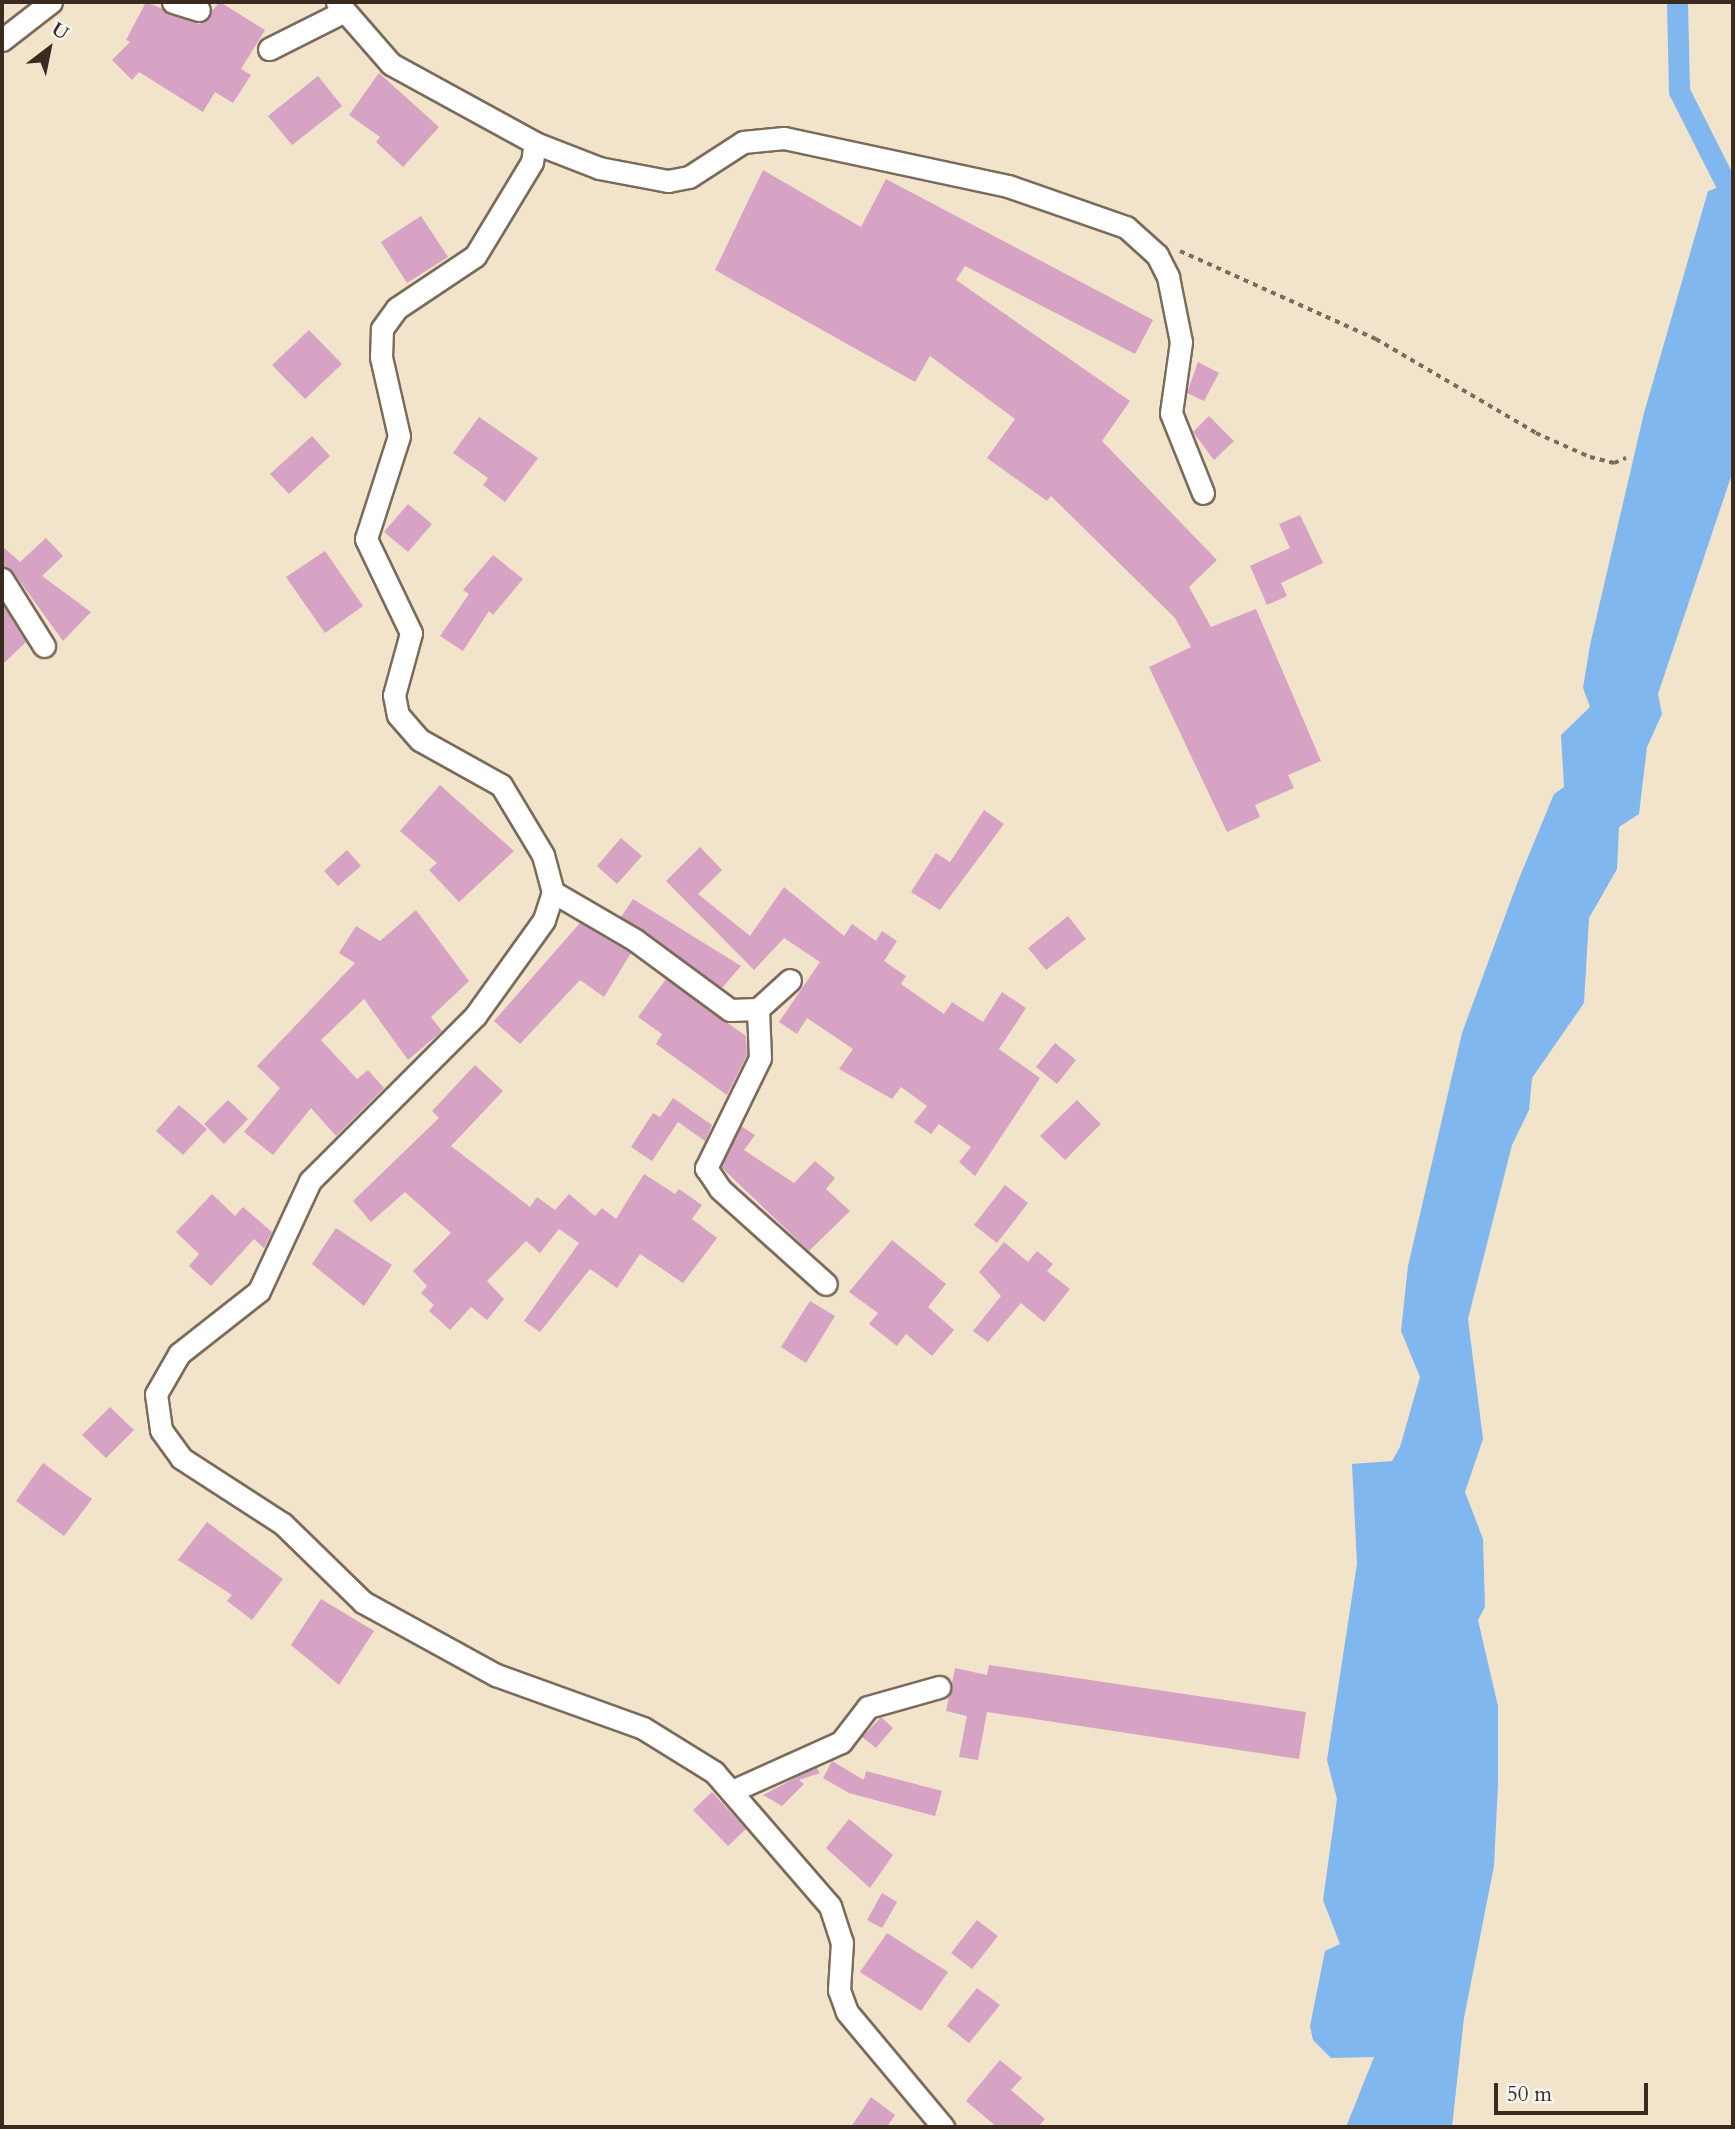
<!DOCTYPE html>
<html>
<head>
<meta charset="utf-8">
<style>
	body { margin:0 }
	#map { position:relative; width:1735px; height:2129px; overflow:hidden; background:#f2e3cb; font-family:Cardo,serif }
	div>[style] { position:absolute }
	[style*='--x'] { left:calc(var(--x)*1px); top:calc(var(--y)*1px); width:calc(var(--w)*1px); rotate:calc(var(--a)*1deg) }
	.water>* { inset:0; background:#80b7ef }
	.canal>* { height:21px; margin:-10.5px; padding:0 10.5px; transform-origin:10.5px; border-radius:10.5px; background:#80b7ef }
	.building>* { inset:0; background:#d7a3c4 }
	.path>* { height:3.5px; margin-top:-1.75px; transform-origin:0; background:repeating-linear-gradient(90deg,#7b6b5b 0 5px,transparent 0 10px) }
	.roads { filter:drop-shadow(2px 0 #7b6b5b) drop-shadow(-2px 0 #7b6b5b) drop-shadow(0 2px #7b6b5b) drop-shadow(0 -2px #7b6b5b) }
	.minor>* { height:21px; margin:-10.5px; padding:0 10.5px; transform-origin:10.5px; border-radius:10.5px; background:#fff }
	span { translate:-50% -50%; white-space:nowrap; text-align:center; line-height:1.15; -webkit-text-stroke:5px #f6f6f2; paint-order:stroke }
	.frame { position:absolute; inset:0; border:4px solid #3b2a1e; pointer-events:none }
	.north { position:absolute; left:14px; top:14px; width:70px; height:70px; -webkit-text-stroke:5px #f6f6f2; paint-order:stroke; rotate:32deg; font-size:19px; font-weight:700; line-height:28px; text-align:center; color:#3b2a1e }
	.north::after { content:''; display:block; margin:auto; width:24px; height:32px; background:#3b2a1e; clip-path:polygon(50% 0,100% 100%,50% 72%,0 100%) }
	.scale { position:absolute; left:1494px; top:2083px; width:154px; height:32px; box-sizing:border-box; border:4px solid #3b2a1e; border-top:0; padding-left:9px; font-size:21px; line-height:24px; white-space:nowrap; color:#3b2a1e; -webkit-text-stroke:5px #f6f6f2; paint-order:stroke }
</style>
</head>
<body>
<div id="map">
	<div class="water">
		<div style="clip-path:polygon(1733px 182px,1733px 471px,1658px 694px,1662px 714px,1647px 747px,1639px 814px,1619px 827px,1617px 869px,1589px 918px,1584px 1003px,1532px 1078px,1529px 1110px,1512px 1145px,1468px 1319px,1483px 1439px,1465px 1492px,1483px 1539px,1485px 1607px,1478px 1620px,1498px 1706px,1498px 1784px,1494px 1866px,1464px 2018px,1452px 2127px,1346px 2127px,1374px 2057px,1331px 2058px,1313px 2040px,1310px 2026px,1325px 1951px,1340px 1944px,1323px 1900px,1337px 1799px,1327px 1760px,1357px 1564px,1352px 1464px,1392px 1461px,1400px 1447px,1420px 1377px,1401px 1331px,1408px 1266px,1462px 1033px,1518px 881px,1554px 794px,1564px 787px,1561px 735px,1590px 707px,1583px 688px,1590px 645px,1644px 413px,1708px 191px)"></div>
	</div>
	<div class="canal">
		<div style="--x:1677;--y:2;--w:89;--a:88.7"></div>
		<div style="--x:1679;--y:91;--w:120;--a:63.2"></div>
	</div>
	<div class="building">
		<div style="clip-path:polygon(146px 2px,199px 24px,220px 2px,265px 30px,241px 69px,251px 75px,233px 103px,215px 92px,203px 112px,139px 72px,132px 80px,112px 60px,130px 42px,126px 40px)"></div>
		<div style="clip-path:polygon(379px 73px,439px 127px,403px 167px,376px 142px,380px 137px,349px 115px)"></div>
		<div style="clip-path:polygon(318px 76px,342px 106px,292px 145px,268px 116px)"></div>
		<div style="clip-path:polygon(763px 170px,861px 227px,886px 179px,1153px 320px,1135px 354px,965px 266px,956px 280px,1130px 401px,1102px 441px,1217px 560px,1189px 587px,1211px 627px,1256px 609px,1321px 761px,1288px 775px,1294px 788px,1255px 805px,1260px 817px,1227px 832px,1149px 667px,1191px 647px,1175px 618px,1051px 496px,1047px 501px,987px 458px,1015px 419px,930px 356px,915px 382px,715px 270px)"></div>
		<div style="clip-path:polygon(421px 216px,448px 257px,407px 283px,381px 242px)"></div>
		<div style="clip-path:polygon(309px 330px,342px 364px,305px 399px,272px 365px)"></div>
		<div style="clip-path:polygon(1198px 362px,1219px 373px,1204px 401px,1187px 393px)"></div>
		<div style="clip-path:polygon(1209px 416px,1234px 441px,1214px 460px,1193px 432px)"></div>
		<div style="clip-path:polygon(479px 417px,538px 458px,505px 502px,483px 485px,488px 478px,453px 453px)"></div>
		<div style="clip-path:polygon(312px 436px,330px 456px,289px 494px,270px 474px)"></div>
		<div style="clip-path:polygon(408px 504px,432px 524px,408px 552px,384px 532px)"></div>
		<div style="clip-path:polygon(1300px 515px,1323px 563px,1281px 583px,1287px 596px,1267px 605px,1250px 566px,1290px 548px,1279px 524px)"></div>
		<div style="clip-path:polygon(46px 538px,63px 556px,42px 576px,91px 612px,63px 641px,13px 572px,2px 566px,2px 546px,20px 562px)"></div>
		<div style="clip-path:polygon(325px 551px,363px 606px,325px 633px,286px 577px)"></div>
		<div style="clip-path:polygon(493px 555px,523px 579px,493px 615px,489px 611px,463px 651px,440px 636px,469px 594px,463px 590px)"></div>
		<div style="clip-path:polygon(2px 603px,26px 642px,2px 665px)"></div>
		<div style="clip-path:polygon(440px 785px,514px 851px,459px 902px,429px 870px,437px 863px,400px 831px)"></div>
		<div style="clip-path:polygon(984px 810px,1004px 824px,940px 910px,911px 892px,936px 853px,950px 862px)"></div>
		<div style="clip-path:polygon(621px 838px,642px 856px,617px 884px,597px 866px)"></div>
		<div style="clip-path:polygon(700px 847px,722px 870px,698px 894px,750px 936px,784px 887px,844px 936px,852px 924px,876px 941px,882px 931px,897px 941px,884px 961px,906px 976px,901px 984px,944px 1014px,952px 1002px,983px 1022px,1002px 992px,1026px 1008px,999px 1049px,1040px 1078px,975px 1176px,959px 1162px,971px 1147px,939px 1124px,931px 1134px,914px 1122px,927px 1106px,901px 1087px,892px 1099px,839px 1069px,853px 1049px,807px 1018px,797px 1034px,779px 1022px,820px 962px,784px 938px,754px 970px,666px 881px)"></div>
		<div style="clip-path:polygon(347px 850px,361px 866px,338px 886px,324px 871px)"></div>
		<div style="clip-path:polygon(633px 899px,741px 966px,722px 988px,621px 917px)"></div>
		<div style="clip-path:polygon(416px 910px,469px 981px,431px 1017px,442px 1031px,408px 1060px,364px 999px,321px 1040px,357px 1079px,368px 1070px,384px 1088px,336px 1136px,311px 1108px,273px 1155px,244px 1132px,280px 1088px,257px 1066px,355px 963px,339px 953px,356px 926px,380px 941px)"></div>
		<div style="clip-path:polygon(1068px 916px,1086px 939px,1046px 970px,1028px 948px)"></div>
		<div style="clip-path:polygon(580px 923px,631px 953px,604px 997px,580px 980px,520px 1044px,494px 1021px)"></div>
		<div style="clip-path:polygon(666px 979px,746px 1036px,747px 1055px,727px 1095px,656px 1044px,662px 1034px,638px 1017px)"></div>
		<div style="clip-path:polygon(1055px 1043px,1076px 1060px,1057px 1084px,1036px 1067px)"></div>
		<div style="clip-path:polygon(475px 1065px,503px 1091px,451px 1146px,530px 1207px,537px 1197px,555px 1210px,569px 1194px,595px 1216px,602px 1208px,616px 1219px,644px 1174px,675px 1194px,679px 1189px,702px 1205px,692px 1219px,717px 1238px,683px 1283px,640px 1254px,617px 1288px,590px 1269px,540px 1332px,524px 1321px,579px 1243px,559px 1229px,540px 1253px,526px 1241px,487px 1281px,504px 1299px,487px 1320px,471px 1307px,450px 1330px,429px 1311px,434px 1305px,421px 1293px,427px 1286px,413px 1271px,451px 1233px,405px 1192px,371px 1222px,353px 1201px,439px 1118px,432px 1111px)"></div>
		<div style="clip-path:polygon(673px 1098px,712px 1125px,705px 1141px,678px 1122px,652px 1161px,631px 1147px,653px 1113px,660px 1117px)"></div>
		<div style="clip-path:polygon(228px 1100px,248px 1119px,224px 1144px,204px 1124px)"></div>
		<div style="clip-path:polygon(1077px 1100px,1101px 1124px,1065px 1160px,1040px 1136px)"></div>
		<div style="clip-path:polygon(179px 1105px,207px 1129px,183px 1155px,156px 1131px)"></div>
		<div style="clip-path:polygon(741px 1126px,755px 1135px,744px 1150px,794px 1183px,815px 1161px,835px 1178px,826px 1189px,850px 1211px,809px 1251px,721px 1167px)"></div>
		<div style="clip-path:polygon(1005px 1185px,1028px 1203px,997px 1243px,974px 1225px)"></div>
		<div style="clip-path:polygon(212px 1194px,235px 1216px,243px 1207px,272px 1232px,264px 1248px,254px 1239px,211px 1286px,189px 1266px,199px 1254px,176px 1232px)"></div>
		<div style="clip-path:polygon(336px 1228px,392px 1265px,364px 1306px,312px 1264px)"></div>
		<div style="clip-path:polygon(892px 1240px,946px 1284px,928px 1307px,954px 1330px,932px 1356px,906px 1334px,897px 1346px,869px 1324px,878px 1313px,849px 1292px)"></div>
		<div style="clip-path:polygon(1004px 1242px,1028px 1262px,1037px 1251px,1053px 1264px,1047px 1271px,1070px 1289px,1044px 1322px,1021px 1303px,988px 1342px,973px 1331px,1001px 1296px,979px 1272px)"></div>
		<div style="clip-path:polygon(810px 1301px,835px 1316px,806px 1363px,781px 1347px)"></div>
		<div style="clip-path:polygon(110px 1407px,134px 1430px,106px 1458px,82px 1435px)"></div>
		<div style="clip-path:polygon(43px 1463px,92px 1499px,64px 1536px,16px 1501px)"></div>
		<div style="clip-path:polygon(207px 1522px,283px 1579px,252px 1620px,227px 1601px,232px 1595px,178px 1560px)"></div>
		<div style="clip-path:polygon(321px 1599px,374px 1631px,339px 1685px,291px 1645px)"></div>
		<div style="clip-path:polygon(989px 1665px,1306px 1712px,1299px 1759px,987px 1712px,978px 1760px,959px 1757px,967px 1716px,946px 1711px,955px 1668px,987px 1675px)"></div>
		<div style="clip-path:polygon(881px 1717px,893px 1728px,876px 1748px,862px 1737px)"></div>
		<div style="clip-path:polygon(832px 1761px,864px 1780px,866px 1771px,942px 1791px,935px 1816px,849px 1793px,823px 1778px)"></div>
		<div style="clip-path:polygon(816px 1767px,820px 1773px,799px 1780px,804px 1784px,782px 1806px,763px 1795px)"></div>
		<div style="clip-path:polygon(712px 1792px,746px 1829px,728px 1846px,693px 1810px)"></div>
		<div style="clip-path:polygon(849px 1819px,893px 1855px,870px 1888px,826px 1848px)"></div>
		<div style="clip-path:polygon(882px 1893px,897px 1902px,882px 1928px,867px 1920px)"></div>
		<div style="clip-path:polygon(977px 1920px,998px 1936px,972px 1969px,951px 1953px)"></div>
		<div style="clip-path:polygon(887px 1933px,948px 1972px,921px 2011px,860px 1972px)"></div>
		<div style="clip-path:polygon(977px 1988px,1000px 2005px,969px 2043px,947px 2026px)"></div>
		<div style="clip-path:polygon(1000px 2060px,1022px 2078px,1011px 2090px,1045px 2119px,1038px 2127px,997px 2127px,966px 2101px)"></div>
		<div style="clip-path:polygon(871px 2097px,895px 2115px,887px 2127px,851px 2127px)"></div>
	</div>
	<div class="path">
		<div style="--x:1180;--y:251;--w:215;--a:24.2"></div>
		<div style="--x:1376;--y:339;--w:186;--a:30.4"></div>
		<div style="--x:1536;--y:433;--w:59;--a:24"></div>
		<div style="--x:1590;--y:457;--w:25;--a:14"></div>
		<div style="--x:1614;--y:463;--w:13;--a:-23"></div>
	</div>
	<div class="roads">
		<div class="minor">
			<div style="--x:173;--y:2;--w:27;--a:17"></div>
			<div style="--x:337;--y:2;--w:82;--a:48.9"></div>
			<div style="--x:391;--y:64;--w:164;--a:28.7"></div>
			<div style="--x:535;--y:143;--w:19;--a:99"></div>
			<div style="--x:532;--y:162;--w:110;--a:121.2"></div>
			<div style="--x:475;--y:256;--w:94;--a:146.3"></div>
			<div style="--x:397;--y:308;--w:26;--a:126"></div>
			<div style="--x:382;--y:329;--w:28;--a:92"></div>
			<div style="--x:381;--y:357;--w:81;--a:77.2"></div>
			<div style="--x:399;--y:436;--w:108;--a:107.8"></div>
			<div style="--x:366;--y:539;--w:104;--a:64.4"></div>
			<div style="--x:411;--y:633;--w:64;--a:105.3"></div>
			<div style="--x:394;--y:695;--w:20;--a:79"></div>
			<div style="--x:398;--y:715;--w:33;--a:49"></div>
			<div style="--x:420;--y:740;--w:93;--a:29.1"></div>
			<div style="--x:501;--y:785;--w:82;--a:59"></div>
			<div style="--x:543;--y:855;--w:38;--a:75"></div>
			<div style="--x:553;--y:892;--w:29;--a:108"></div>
			<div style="--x:544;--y:920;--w:118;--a:125.7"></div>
			<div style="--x:475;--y:1016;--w:233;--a:135"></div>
			<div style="--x:310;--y:1181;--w:121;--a:114.9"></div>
			<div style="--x:259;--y:1291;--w:102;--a:141.8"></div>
			<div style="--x:179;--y:1354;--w:46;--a:119.9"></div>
			<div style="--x:156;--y:1394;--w:36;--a:82"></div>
			<div style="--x:161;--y:1430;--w:34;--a:54"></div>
			<div style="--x:181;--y:1458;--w:121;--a:32.9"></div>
			<div style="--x:283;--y:1524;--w:112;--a:44.3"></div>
			<div style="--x:363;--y:1602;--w:152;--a:28.8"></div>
			<div style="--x:496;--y:1675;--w:156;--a:19.8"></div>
			<div style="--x:643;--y:1728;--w:84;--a:31.8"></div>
			<div style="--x:714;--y:1772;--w:177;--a:49.1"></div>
			<div style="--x:830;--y:1906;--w:38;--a:72"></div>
			<div style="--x:842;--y:1942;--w:48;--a:93.6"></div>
			<div style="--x:839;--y:1990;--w:23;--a:70"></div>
			<div style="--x:847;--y:2012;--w:150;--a:50.1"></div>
			<div style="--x:2;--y:40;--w:62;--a:-37.8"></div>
			<div style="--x:269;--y:49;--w:80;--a:-26.6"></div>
			<div style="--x:535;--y:143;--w:69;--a:21.3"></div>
			<div style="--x:599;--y:168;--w:70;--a:10.7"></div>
			<div style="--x:668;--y:181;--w:21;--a:-11"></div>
			<div style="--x:689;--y:177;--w:64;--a:-32.9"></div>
			<div style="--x:743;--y:142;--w:41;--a:-5.6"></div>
			<div style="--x:784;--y:138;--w:229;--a:12.1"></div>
			<div style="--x:1008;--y:186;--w:125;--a:19.2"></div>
			<div style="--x:1126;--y:227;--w:42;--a:42.1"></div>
			<div style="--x:1157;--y:255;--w:25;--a:63"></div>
			<div style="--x:1168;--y:277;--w:66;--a:78.7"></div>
			<div style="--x:1181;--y:342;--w:72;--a:98"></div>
			<div style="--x:1171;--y:413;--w:86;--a:68.2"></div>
			<div style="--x:2;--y:579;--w:79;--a:57.9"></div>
			<div style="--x:553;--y:892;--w:95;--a:30.3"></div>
			<div style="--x:635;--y:940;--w:118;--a:36.4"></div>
			<div style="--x:730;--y:1010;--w:28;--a:-2"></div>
			<div style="--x:758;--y:1009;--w:43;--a:-42.2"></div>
			<div style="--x:758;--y:1009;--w:49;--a:87.7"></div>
			<div style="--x:760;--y:1058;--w:123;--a:116.1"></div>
			<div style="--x:706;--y:1168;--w:25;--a:56"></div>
			<div style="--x:720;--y:1189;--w:142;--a:41.9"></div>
			<div style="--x:732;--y:1791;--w:120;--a:-24.2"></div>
			<div style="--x:841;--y:1742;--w:44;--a:-52.4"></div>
			<div style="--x:868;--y:1707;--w:74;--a:-15.7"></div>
		</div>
	</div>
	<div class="frame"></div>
	<div class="north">U</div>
	<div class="scale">50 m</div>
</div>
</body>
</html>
